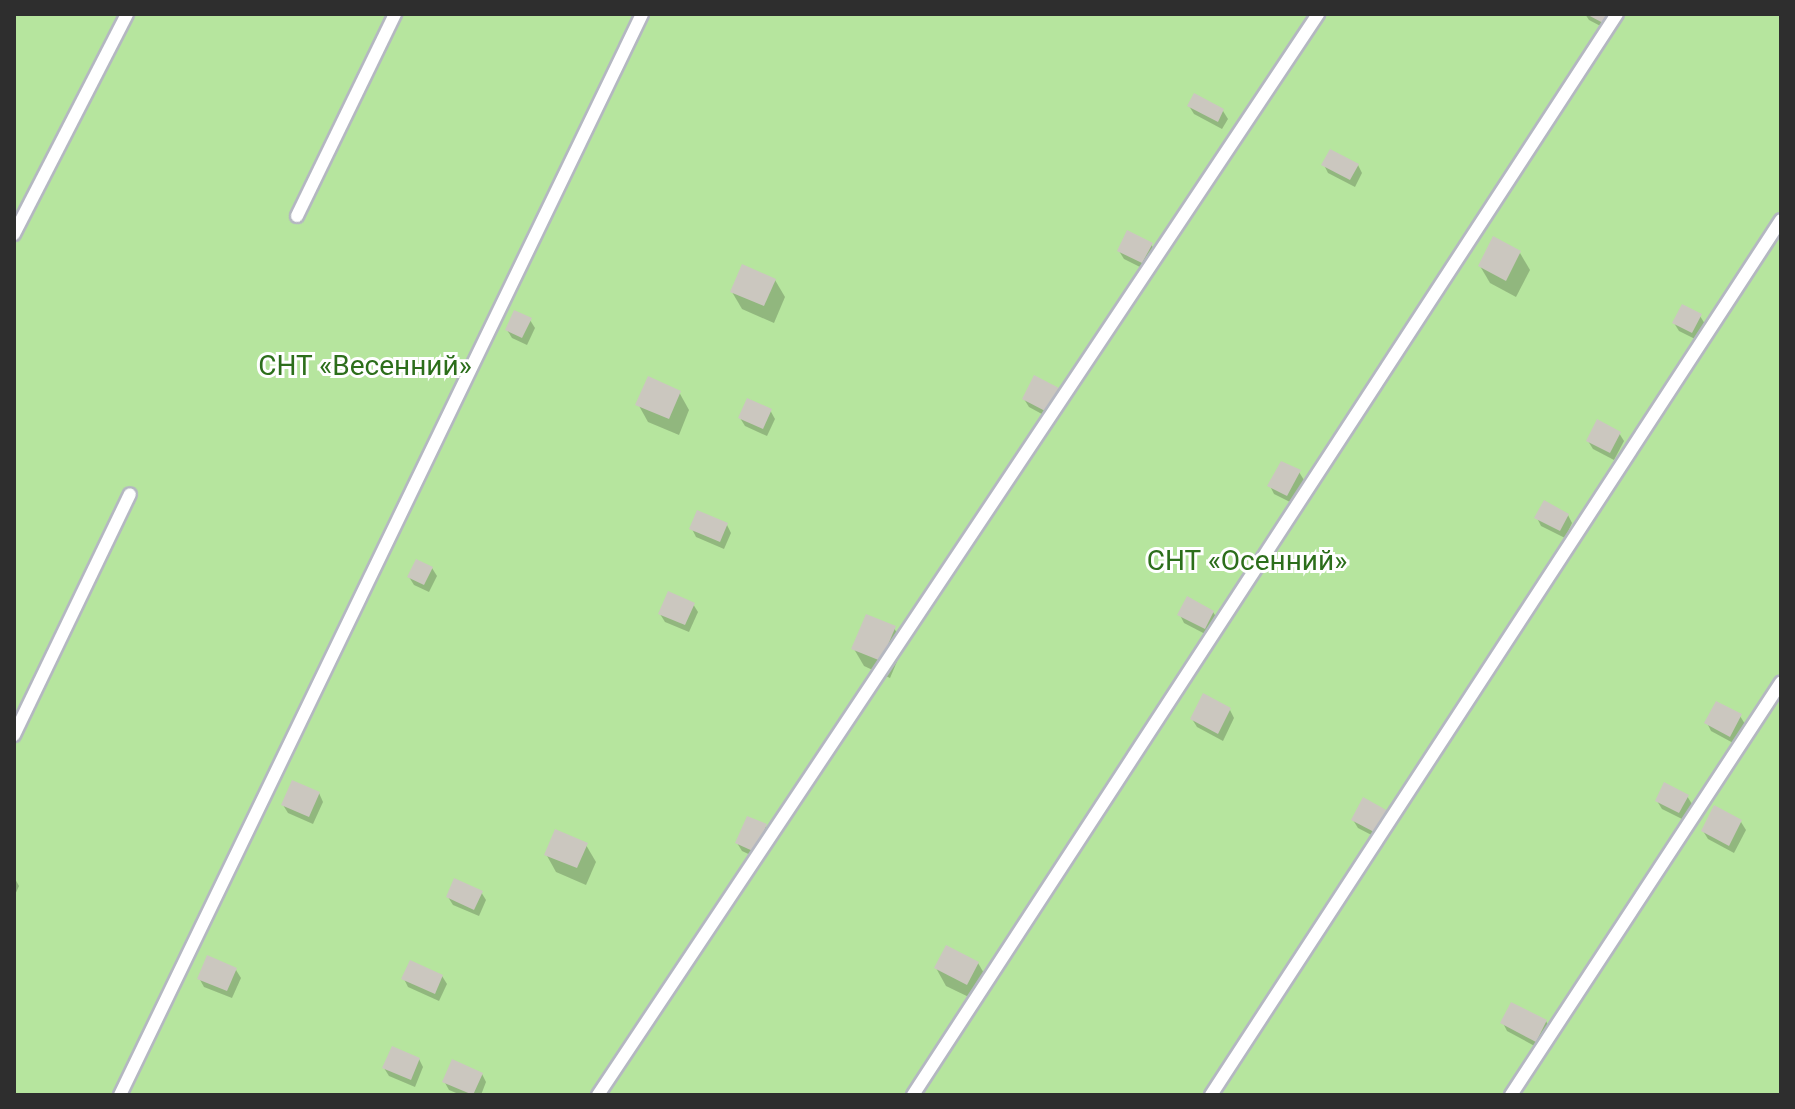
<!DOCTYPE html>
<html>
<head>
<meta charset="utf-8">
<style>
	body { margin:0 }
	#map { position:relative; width:1795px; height:1109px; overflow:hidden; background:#efe9e1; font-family:Roboto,sans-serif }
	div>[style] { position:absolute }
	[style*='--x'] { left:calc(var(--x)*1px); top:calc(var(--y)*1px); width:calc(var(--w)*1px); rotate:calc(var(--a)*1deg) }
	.green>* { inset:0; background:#b6e59e }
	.shadow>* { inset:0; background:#0003 }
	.building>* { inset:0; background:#cbc7bf }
	.roads { filter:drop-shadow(2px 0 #b4b7c1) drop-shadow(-2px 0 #b4b7c1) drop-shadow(0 2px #b4b7c1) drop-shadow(0 -2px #b4b7c1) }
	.service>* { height:12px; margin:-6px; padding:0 6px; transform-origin:6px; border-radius:6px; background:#fff }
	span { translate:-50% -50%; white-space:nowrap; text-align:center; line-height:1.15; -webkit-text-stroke:6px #fff; paint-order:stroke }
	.park-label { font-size:28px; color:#2c6e1b }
	.frame { position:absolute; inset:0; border:16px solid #2e2e2e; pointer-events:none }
</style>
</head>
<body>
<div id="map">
	<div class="green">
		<div style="clip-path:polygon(14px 14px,1781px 14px,1781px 1095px,14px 1095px)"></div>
	</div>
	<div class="shadow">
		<div style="clip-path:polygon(1585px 14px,1619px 14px,1610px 31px,1589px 20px)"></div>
		<div style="clip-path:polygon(1189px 106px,1223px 111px,1228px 119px,1222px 129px,1194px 114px)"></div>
		<div style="clip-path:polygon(1324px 165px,1358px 165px,1362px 173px,1355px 187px,1328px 173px)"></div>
		<div style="clip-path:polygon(1151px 244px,1156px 253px,1146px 270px,1124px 259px,1119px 251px)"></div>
		<div style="clip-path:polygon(1520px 253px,1530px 270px,1516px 297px,1490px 283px,1480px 266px)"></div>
		<div style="clip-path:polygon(775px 280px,785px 297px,774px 323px,742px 309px,732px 292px)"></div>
		<div style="clip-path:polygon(1700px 316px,1705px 324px,1697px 340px,1679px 331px,1674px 323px)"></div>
		<div style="clip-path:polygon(530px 320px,535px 328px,527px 345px,512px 338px,507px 330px)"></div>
		<div style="clip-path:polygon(1058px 389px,1062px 397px,1051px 419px,1029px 407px,1024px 399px)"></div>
		<div style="clip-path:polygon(679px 392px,689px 410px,679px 435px,648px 422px,638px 404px)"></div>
		<div style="clip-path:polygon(770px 410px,775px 419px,767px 436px,745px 426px,740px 418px)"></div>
		<div style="clip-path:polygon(1619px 433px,1624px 441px,1614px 460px,1593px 449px,1588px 441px)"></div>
		<div style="clip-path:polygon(1299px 472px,1304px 480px,1292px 503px,1274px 494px,1270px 486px)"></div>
		<div style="clip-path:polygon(1568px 515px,1572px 523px,1565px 538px,1541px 526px,1537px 518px)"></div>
		<div style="clip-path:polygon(727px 525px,731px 533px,724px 549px,696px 537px,692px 529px)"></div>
		<div style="clip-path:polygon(432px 568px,437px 576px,429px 592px,414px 585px,409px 577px)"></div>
		<div style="clip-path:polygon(693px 604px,698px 612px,689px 632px,665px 622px,660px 614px)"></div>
		<div style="clip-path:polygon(1213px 612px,1218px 620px,1209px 636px,1184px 623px,1180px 615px)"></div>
		<div style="clip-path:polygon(894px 628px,904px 645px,890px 678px,864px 666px,854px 649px)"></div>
		<div style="clip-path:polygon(1230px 710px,1234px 718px,1223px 741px,1197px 727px,1192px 719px)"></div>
		<div style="clip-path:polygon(1740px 716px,1745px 724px,1735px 744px,1711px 731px,1707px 723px)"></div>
		<div style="clip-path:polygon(319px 793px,323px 802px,313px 824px,288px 813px,283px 805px)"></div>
		<div style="clip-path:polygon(1687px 796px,1692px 804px,1684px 820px,1662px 809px,1657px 801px)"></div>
		<div style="clip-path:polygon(1387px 812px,1391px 821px,1381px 840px,1358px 828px,1353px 820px)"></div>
		<div style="clip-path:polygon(1741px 822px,1746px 830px,1734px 853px,1708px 839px,1703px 831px)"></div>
		<div style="clip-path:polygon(765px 826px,770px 834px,759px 859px,742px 851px,737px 843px)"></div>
		<div style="clip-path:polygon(586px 845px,596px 862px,586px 885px,556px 872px,546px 854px)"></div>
		<div style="clip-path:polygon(14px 877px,19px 886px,14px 897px)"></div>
		<div style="clip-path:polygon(481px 892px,486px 900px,479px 916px,453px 905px,448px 897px)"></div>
		<div style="clip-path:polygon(978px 963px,988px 980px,977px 1001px,946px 986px,936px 968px)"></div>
		<div style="clip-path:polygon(236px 970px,241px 978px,232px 998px,204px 987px,199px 978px)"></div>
		<div style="clip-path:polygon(442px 976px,447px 984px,439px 1001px,408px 987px,404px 979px)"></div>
		<div style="clip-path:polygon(1546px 1021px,1550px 1029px,1540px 1049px,1507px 1031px,1503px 1023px)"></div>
		<div style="clip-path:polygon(419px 1059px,423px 1067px,415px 1087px,389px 1076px,384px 1068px)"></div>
		<div style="clip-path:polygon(482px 1074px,486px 1082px,481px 1095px,461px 1095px,449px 1090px,444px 1081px)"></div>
	</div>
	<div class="building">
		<div style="clip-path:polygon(1586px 14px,1611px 14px,1605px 24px)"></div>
		<div style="clip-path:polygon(1194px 93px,1224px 109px,1218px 122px,1187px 106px)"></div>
		<div style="clip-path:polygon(1330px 149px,1359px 164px,1350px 180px,1321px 165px)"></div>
		<div style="clip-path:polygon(1127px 230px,1153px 243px,1142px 263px,1117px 251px)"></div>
		<div style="clip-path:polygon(1493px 236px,1521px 251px,1506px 281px,1478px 266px)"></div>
		<div style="clip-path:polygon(742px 264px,776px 279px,764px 306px,730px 292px)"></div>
		<div style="clip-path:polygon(1682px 304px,1702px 314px,1692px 333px,1672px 323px)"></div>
		<div style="clip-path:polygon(514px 310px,532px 318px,522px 338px,505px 330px)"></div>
		<div style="clip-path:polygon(1034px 375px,1059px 388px,1047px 412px,1022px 399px)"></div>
		<div style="clip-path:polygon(648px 376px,681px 391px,669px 419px,635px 405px)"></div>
		<div style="clip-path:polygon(747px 398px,772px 409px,763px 429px,738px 418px)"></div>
		<div style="clip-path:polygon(1597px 419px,1621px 432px,1610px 453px,1586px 441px)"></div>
		<div style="clip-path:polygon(1281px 461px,1301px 470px,1287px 496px,1267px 486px)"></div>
		<div style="clip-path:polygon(1544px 500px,1569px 514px,1560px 531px,1534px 518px)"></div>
		<div style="clip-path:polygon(697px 510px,728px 523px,720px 542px,689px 529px)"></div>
		<div style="clip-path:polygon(416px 559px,433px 567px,424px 585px,407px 577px)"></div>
		<div style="clip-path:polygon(668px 591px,695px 603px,685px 625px,658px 614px)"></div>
		<div style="clip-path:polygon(1187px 596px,1214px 611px,1205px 629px,1177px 615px)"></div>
		<div style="clip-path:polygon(866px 614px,896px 626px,881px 661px,851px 649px)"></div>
		<div style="clip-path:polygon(1203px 693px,1231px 708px,1218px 734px,1190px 719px)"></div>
		<div style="clip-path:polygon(1716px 701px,1742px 714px,1730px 737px,1704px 723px)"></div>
		<div style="clip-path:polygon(292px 780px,320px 792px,309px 817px,281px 805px)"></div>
		<div style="clip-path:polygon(1664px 782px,1689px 795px,1679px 813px,1655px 801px)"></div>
		<div style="clip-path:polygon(1363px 797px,1388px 811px,1376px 833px,1351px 820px)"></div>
		<div style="clip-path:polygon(1714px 805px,1742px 820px,1729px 846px,1701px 831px)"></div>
		<div style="clip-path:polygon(747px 816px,767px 824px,755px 852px,735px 843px)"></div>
		<div style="clip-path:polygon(555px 829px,588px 843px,577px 868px,544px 855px)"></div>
		<div style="clip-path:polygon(454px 878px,483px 891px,474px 910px,446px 897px)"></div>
		<div style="clip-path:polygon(946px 945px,979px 962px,967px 985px,934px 968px)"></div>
		<div style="clip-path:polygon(207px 955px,237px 968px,227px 991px,197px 979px)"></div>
		<div style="clip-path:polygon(410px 960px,443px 975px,435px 994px,401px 979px)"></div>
		<div style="clip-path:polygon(1511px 1002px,1547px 1020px,1536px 1042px,1500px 1023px)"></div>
		<div style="clip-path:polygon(392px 1046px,420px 1058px,411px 1080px,382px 1068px)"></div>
		<div style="clip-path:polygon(452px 1059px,483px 1073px,473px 1095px,442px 1082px)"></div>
	</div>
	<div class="roads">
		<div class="service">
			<div style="--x:297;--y:216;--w:225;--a:-64.1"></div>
			<div style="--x:14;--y:234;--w:247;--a:-62.8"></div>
			<div style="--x:14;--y:735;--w:267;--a:-64.3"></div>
			<div style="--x:120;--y:1095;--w:1200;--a:-64.22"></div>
			<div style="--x:598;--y:1095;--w:1299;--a:-56.33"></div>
			<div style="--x:913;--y:1095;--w:1290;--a:-56.93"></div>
			<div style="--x:1211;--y:1095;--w:1044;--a:-56.92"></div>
			<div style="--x:1511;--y:1095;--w:493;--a:-56.8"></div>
		</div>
	</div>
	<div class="park-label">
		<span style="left:365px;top:366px">СНТ «Весенний»</span>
		<span style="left:1247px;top:561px">СНТ «Осенний»</span>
	</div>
	<div class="frame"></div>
</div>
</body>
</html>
